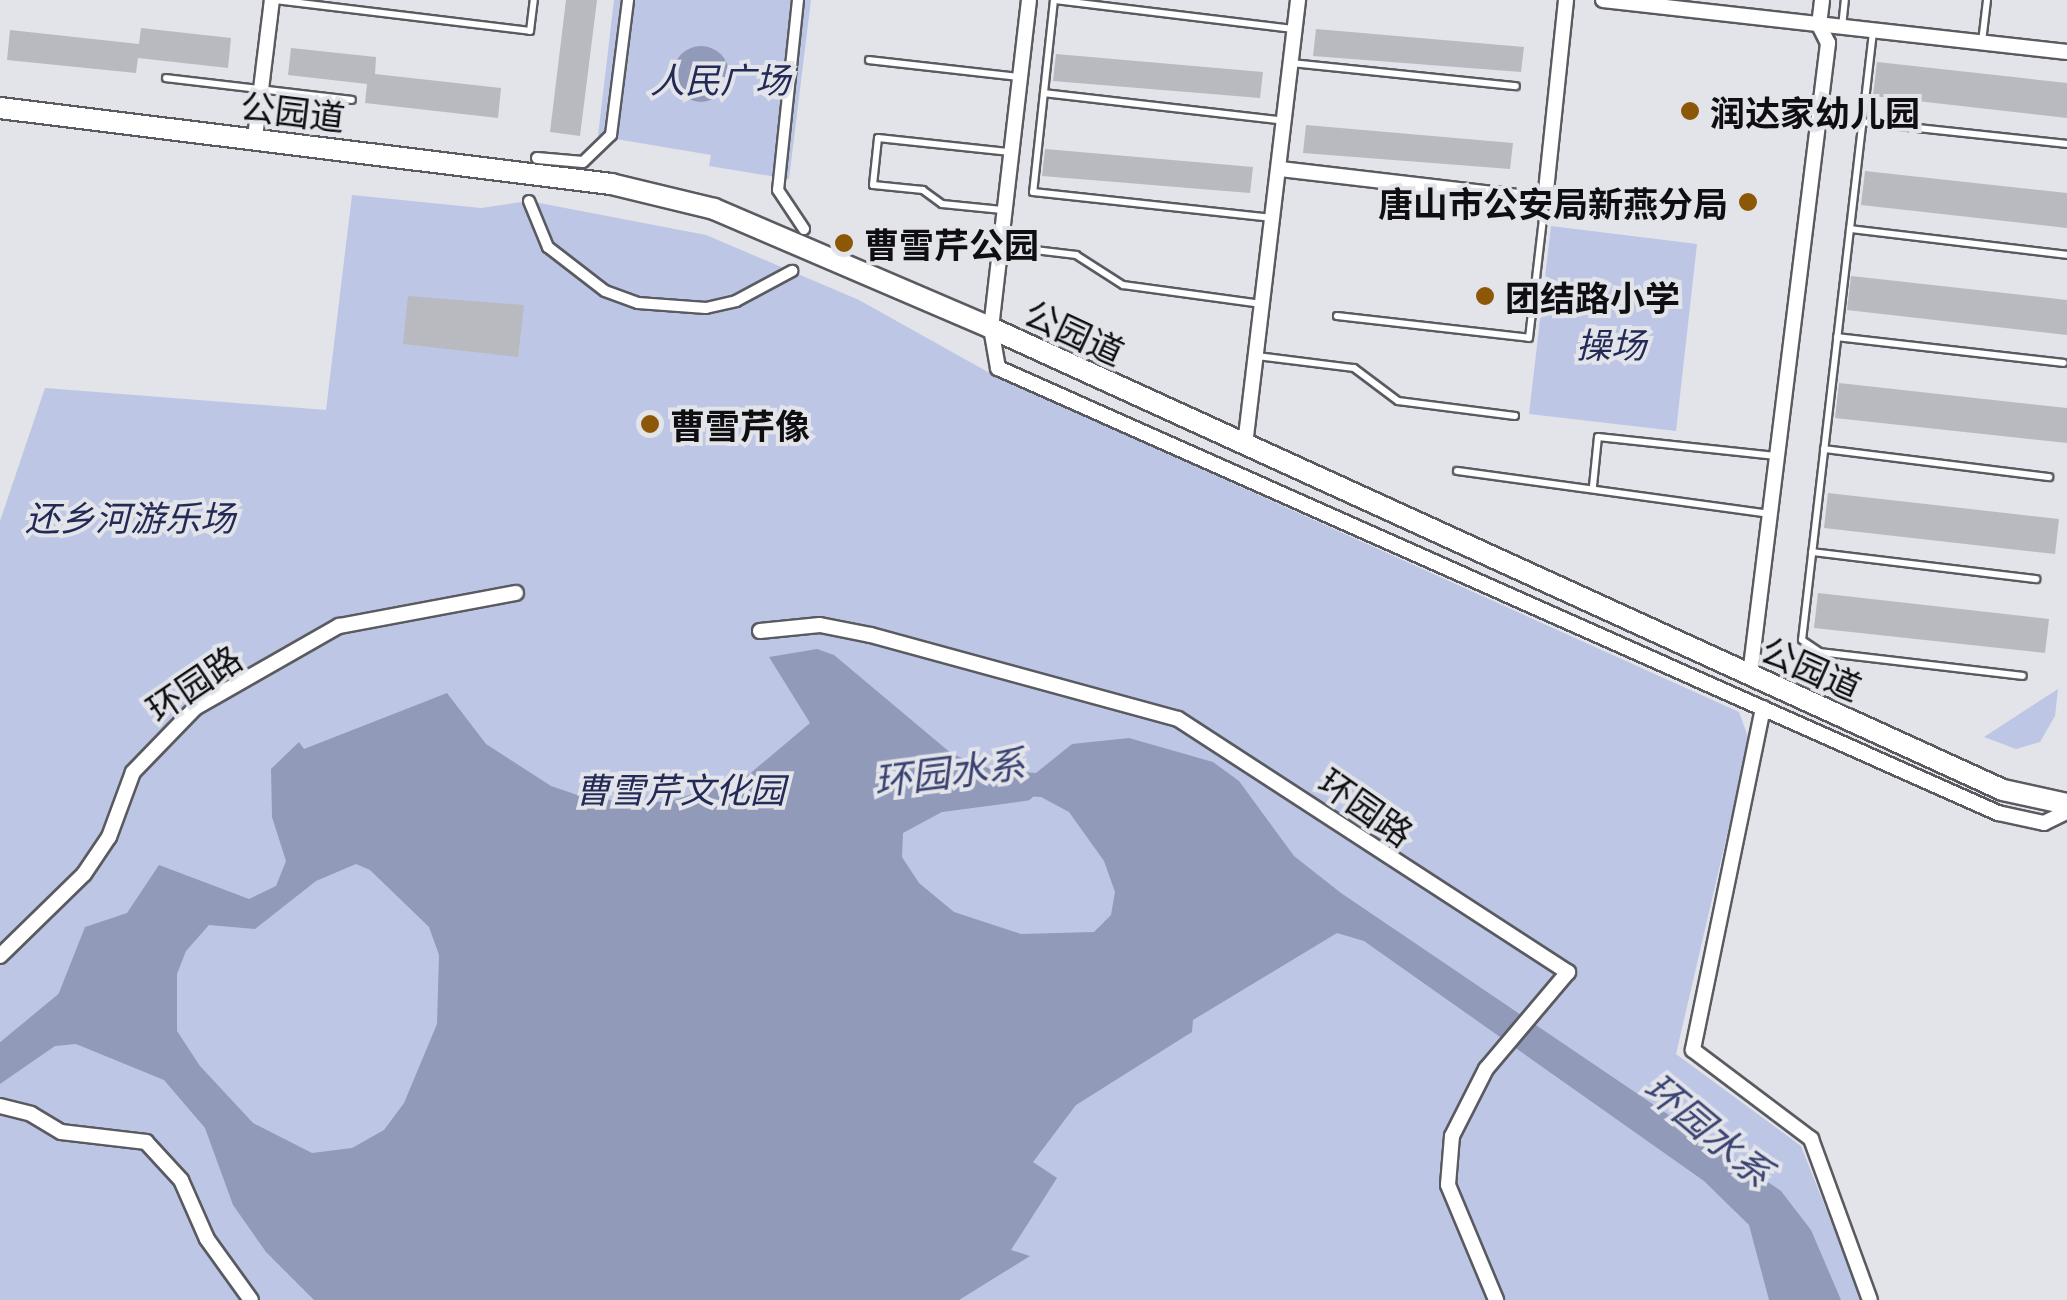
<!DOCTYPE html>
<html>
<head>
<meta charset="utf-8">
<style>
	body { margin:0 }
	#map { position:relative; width:2067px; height:1300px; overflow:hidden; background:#e2e4ea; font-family:Literata,"Noto Sans SC",serif }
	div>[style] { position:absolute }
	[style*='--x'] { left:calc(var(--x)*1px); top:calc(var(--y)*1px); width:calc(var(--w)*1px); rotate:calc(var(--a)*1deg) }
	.green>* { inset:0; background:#bdc6e5 }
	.water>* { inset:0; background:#929aba }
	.round { border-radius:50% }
	.canal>* { height:18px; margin:-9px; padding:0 9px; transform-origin:9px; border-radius:9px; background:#929aba }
	.building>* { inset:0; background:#b8bac0 }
	.roads { filter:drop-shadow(2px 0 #5a5b61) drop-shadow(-2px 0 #5a5b61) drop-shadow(0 2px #5a5b61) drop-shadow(0 -2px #5a5b61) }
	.service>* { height:6px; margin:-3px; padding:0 3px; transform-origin:3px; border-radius:3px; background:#fff }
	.pedestrian>* { height:10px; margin:-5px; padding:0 5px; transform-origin:5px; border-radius:5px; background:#fff }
	.minor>* { height:14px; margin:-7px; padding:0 7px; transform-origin:7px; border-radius:7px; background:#fff }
	.secondary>* { height:20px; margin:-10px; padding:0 10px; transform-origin:10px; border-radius:10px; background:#fff }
	.dots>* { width:28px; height:28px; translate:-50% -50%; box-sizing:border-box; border:5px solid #e2e4ea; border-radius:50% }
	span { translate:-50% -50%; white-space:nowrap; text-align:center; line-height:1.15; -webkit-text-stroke:8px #e2e4ea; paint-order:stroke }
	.park-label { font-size:35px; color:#232a55; font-style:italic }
	.street-label { font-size:35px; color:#0f0f12 }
	.poi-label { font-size:35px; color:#0f0f12; font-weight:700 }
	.left { translate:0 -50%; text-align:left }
	.right { translate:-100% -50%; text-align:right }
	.water-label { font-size:38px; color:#3a4371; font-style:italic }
</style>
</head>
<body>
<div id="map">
	<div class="green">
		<div style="clip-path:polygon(614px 0,811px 0,789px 179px,709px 166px,711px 155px,598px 136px)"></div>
		<div style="clip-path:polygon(352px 195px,481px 208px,529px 201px,706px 235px,859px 300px,995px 376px,1739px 712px,1749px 740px,1676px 1054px,1801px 1146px,1862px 1300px,0 1300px,0 521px,45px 388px,326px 410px)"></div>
		<div style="clip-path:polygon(1551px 226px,1697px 244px,1676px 431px,1529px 414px)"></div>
		<div style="clip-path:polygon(2058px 689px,2055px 716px,2040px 742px,2016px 749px,1984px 737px)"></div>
	</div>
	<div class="water">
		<div class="round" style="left:673px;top:46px;width:56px;height:56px"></div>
		<div style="clip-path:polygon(evenodd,817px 649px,834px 655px,952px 754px,993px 770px,1036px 773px,1072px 744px,1129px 738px,1213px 762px,1239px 781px,1294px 856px,1341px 893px,1781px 1191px,1811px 1230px,1841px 1300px,1769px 1300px,1749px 1225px,1704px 1181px,1364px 941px,1337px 933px,1193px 1020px,1192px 1032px,1076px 1105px,1033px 1162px,1057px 1178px,1011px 1250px,1030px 1256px,959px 1300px,314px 1300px,266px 1252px,233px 1205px,205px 1128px,164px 1080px,76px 1044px,55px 1046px,0 1084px,0 1046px,51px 1013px,85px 927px,127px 913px,159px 865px,249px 899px,276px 886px,286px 861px,272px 817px,271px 769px,299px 742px,304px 749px,447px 693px,486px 744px,551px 786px,589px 799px,668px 802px,747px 776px,810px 723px,769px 657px,817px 649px,1000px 795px,1041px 797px,1069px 812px,1104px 861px,1115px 892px,1111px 915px,1094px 932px,1021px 934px,954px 912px,919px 883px,902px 857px,903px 833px,966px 799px,1000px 795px,817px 649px,356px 864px,370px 870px,429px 927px,439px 955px,437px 1024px,404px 1103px,384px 1130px,352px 1148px,312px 1153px,253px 1123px,200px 1066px,177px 1031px,177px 974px,186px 951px,209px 925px,255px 929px,316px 881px,356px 864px)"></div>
	</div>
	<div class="canal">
		<div style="--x:941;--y:803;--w:85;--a:-7.5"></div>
		<div style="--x:0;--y:1054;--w:89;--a:-39.6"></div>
	</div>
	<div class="building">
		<div style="clip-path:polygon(566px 0,597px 0,580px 136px,550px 132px)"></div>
		<div style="clip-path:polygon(141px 28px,231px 38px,228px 68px,138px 58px,136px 73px,7px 60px,10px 30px,139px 44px)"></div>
		<div style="clip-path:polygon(1316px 29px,1524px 47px,1521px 72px,1313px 56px)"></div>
		<div style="clip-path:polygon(291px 48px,376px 57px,375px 74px,501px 88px,498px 118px,365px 103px,367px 84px,288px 75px)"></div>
		<div style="clip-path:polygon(1056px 54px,1263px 72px,1260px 98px,1053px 81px)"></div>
		<div style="clip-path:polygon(1877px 62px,2067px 83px,2067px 118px,1873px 96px)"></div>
		<div style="clip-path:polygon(1306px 125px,1513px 143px,1510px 169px,1303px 153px)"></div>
		<div style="clip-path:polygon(1045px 149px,1253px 167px,1250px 193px,1042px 176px)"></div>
		<div style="clip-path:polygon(1865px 171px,2067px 193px,2067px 228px,1861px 205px)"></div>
		<div style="clip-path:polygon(1851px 276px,2067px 300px,2067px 335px,1847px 310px)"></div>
		<div style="clip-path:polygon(408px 296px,524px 305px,518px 357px,403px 344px)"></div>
		<div style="clip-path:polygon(1839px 383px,2067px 408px,2067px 443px,1835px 418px)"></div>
		<div style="clip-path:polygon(1828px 493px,2059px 519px,2055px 554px,1824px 528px)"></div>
		<div style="clip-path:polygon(1818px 593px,2049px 619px,2045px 653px,1814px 628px)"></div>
	</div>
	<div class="roads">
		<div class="service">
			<div style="--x:275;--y:0;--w:257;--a:6.9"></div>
			<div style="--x:530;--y:31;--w:31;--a:-83"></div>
			<div style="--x:1054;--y:0;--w:193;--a:96.2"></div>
			<div style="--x:1033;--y:192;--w:241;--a:6.2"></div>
			<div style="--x:1054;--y:0;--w:242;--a:6.9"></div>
			<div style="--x:1842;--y:27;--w:27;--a:-84"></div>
			<div style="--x:1873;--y:32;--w:612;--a:96.66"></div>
			<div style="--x:1802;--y:640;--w:22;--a:34"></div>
			<div style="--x:1820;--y:652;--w:204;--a:6.7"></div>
			<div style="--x:1982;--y:42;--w:42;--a:-83.2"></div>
			<div style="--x:869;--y:60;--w:150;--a:6.5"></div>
			<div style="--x:1292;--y:63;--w:225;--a:5.9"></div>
			<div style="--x:166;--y:78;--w:187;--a:6.7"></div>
			<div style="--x:1044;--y:93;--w:243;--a:6.6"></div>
			<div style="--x:1862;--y:122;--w:206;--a:6.1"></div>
			<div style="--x:1002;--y:210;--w:60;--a:-174.3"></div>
			<div style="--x:942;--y:204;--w:24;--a:-144"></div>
			<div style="--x:923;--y:190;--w:50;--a:-174.3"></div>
			<div style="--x:873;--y:185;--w:47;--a:-83.9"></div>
			<div style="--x:878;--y:138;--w:133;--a:6.1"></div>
			<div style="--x:1850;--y:229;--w:219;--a:6.8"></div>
			<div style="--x:1001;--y:246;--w:76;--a:6.8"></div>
			<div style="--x:1076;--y:255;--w:56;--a:32.6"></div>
			<div style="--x:1123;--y:285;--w:140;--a:7.8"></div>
			<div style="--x:1337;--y:316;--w:193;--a:6.5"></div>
			<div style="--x:1529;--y:338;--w:138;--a:-83.3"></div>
			<div style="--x:1837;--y:337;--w:228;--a:6.5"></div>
			<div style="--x:1257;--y:356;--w:98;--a:7.1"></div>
			<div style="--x:1354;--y:368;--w:55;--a:36.9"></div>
			<div style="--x:1398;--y:401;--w:118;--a:7.3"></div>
			<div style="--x:1824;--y:449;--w:227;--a:7.1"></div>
			<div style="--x:1457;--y:471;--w:315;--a:7.8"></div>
			<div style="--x:1593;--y:486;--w:49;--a:-84.2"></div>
			<div style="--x:1598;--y:437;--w:179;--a:6.1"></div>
			<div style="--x:1812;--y:552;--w:226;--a:6.9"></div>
		</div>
		<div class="pedestrian">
			<div style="--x:798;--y:0;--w:191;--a:96"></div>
			<div style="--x:778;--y:190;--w:47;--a:56.3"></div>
			<div style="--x:537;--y:158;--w:46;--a:5"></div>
			<div style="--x:583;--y:162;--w:39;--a:-44"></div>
			<div style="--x:611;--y:135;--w:136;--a:-82.8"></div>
			<div style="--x:529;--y:201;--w:50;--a:67.6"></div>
			<div style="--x:548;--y:247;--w:72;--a:37.7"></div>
			<div style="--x:605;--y:291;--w:35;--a:20"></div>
			<div style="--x:638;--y:303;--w:68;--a:4.2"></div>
			<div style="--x:706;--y:308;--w:31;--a:-13"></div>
			<div style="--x:736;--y:301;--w:64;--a:-28.2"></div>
		</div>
		<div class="minor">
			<div style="--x:1029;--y:0;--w:330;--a:96.6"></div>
			<div style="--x:991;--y:328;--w:41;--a:80.1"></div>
			<div style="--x:998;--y:368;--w:1095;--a:23.99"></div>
			<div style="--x:1998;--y:813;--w:47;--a:12.3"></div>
			<div style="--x:2044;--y:823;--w:25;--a:-26"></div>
			<div style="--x:1603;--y:0;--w:467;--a:6.4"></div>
			<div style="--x:255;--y:138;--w:139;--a:-83"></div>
			<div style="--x:1281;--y:169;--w:266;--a:6.7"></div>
			<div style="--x:1545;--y:200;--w:201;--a:-84"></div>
			<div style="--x:1245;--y:445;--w:448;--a:-83.2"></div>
			<div style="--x:760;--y:631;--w:60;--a:-5.7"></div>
			<div style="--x:820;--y:625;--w:52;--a:11.1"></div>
			<div style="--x:871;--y:635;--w:318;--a:15.3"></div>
			<div style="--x:1178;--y:719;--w:465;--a:33"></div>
			<div style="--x:1568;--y:972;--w:127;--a:130.2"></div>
			<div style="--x:1486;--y:1069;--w:75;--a:116.9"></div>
			<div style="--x:1452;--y:1136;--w:49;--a:94.7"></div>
			<div style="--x:1448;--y:1185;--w:125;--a:67.3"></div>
			<div style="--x:1750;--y:675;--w:637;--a:-82.96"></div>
			<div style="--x:1828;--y:43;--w:20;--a:-117"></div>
			<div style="--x:1819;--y:25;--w:25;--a:-83"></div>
			<div style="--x:1763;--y:708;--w:349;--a:101.6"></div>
			<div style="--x:1693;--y:1050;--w:148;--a:37"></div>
			<div style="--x:1811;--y:1139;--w:171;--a:69.9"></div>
			<div style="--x:0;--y:956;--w:117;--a:-44.3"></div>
			<div style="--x:84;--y:874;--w:45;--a:-56"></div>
			<div style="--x:109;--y:837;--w:69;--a:-69.7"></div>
			<div style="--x:133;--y:772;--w:89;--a:-45.9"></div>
			<div style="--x:195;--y:708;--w:166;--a:-29.7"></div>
			<div style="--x:339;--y:626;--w:180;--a:-10.6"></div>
			<div style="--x:0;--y:1106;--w:32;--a:14"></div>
			<div style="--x:31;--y:1114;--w:35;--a:31"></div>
			<div style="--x:61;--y:1132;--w:86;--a:6.7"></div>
			<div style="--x:146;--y:1142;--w:52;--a:47.4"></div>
			<div style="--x:181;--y:1180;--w:64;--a:66.2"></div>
			<div style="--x:207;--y:1239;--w:75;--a:54.2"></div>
		</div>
		<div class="secondary">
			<div style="--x:0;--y:108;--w:616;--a:7.09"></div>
			<div style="--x:611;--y:184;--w:106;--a:13.6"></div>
			<div style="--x:714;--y:209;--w:301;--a:23.2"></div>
			<div style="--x:991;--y:328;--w:1112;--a:24.54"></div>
			<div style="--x:2003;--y:790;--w:66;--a:12.3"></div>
		</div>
	</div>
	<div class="dots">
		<div style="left:1690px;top:111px;background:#8d5708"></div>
		<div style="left:1748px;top:202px;background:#8d5708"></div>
		<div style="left:844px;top:243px;background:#8d5708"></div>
		<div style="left:1485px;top:296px;background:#8d5708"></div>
		<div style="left:650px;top:424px;background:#8d5708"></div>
	</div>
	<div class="park-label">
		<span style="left:720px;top:78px">人民广场</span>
		<span style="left:1611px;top:343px">操场</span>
		<span style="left:130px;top:516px">还乡河游乐场</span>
		<span style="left:680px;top:788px">曹雪芹文化园</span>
	</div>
	<div class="street-label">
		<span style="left:293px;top:110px;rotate:7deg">公园道</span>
		<span style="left:1075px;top:331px;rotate:25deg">公园道</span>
		<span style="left:1812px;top:667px;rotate:24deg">公园道</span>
		<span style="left:193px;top:682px;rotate:-34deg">环园路</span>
		<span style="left:1367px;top:806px;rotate:35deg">环园路</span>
	</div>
	<div class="poi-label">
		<span class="left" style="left:1710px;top:111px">润达家幼儿园</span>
		<span class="right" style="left:1728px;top:202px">唐山市公安局新燕分局</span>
		<span class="left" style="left:864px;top:243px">曹雪芹公园</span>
		<span class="left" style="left:1505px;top:296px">团结路小学</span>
		<span class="left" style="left:670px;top:424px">曹雪芹像</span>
	</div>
	<div class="water-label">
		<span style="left:949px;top:770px;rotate:-7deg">环园水系</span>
		<span style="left:1710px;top:1128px;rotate:40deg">环园水系</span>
	</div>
</div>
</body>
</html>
